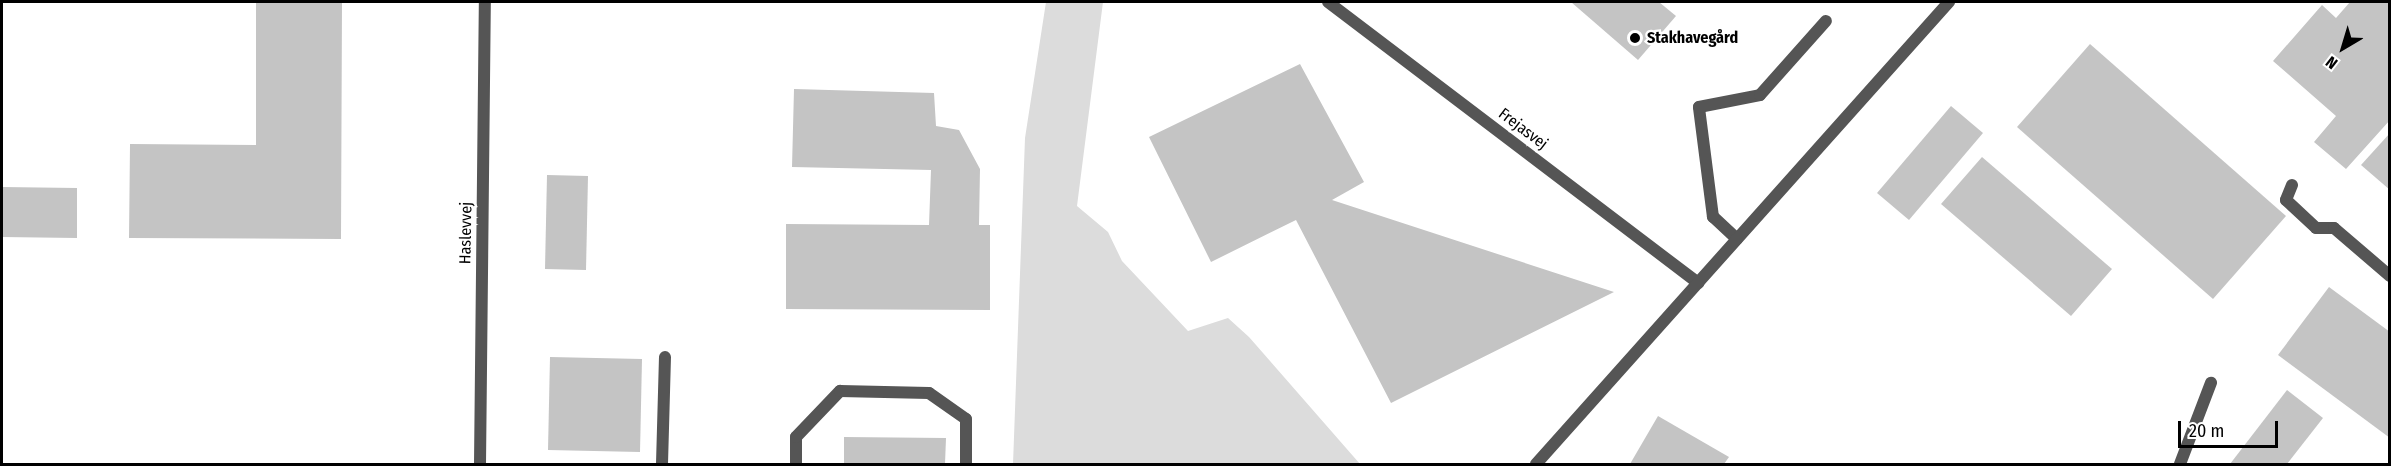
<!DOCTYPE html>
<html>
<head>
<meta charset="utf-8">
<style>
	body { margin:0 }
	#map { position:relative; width:2391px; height:466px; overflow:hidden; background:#fff; font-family:"Fira Sans Condensed",sans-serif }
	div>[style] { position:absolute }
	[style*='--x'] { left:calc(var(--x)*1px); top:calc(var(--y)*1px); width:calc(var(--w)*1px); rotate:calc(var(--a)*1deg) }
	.green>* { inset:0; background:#dcdcdc }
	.building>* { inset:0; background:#c4c4c4 }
	.service>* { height:12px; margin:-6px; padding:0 6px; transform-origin:6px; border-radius:6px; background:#555 }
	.minor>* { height:12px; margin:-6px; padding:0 6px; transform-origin:6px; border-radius:6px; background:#555 }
	.tertiary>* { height:12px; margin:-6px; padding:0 6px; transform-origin:6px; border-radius:6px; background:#555 }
	.dots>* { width:16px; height:16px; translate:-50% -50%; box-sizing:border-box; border:3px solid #fff; border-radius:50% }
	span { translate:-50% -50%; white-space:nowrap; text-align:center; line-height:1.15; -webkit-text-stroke:4.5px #fff; paint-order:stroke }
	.poi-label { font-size:16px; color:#000; font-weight:700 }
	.left { translate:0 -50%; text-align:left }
	.street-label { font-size:16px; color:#000 }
	.frame { position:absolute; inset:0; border:3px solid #000; pointer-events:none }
	.north { position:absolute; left:2313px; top:18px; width:60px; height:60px; -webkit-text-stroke:4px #fff; paint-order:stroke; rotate:218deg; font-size:16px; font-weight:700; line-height:24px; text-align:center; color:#000 }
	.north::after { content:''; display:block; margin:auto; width:21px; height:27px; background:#000; clip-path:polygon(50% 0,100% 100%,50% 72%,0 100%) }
	.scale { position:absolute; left:2178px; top:421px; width:100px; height:27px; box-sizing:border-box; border:3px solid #000; border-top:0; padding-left:8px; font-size:18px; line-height:21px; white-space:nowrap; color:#000; -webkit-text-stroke:4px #fff; paint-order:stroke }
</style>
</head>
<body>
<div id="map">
	<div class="green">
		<div style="clip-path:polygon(1046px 2px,1103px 2px,1077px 206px,1108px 232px,1122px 261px,1188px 331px,1228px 318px,1249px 337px,1360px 464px,1013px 464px,1025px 138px)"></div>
	</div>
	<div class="building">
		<div style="clip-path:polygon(256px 2px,342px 2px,341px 239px,129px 238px,130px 144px,256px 145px)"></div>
		<div style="clip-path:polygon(1571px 2px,1659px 2px,1676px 16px,1638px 60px)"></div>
		<div style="clip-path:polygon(2350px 2px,2390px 2px,2390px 120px,2346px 169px,2314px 142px,2336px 116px,2273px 61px,2322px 5px,2336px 18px)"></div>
		<div style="clip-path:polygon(2090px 44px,2286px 216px,2213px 299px,2017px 127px)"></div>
		<div style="clip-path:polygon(1300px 64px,1364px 182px,1332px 200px,1614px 292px,1391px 403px,1296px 220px,1211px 262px,1149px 137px)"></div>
		<div style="clip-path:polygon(794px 89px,934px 93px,936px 126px,959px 130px,980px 169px,979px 225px,990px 225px,990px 310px,786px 309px,786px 224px,929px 225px,931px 170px,792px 167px)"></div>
		<div style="clip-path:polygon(1951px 106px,1983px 133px,1909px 220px,1877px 193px)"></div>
		<div style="clip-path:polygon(2390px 133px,2390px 190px,2361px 165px)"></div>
		<div style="clip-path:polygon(1982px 157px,2112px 269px,2071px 316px,1941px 204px)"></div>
		<div style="clip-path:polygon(547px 175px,588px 176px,586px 270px,545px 269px)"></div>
		<div style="clip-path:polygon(2px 187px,77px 188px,77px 238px,2px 237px)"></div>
		<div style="clip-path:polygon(2329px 287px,2390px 332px,2390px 438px,2278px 355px)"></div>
		<div style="clip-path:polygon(550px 357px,642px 359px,640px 452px,548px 450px)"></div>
		<div style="clip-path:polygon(2287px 390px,2323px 418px,2287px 464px,2230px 464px)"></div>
		<div style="clip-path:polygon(1658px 416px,1729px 457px,1724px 464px,1630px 464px)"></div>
		<div style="clip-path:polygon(844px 437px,946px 438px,945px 464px,844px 464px)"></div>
	</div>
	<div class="service">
		<div style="--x:2292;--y:185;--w:16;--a:112"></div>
		<div style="--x:2286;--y:200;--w:41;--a:43"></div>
		<div style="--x:2316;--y:228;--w:18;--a:0"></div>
		<div style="--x:2334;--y:228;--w:74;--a:40.6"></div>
		<div style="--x:1737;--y:239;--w:33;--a:-137"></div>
		<div style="--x:1713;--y:217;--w:111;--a:-97.3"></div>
		<div style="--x:1699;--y:107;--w:62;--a:-11.1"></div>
		<div style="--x:1760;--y:95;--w:99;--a:-48.3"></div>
		<div style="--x:662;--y:464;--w:107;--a:-88.4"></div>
		<div style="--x:796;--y:464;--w:27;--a:-90"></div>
		<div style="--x:796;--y:437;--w:64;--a:-46.3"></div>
		<div style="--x:840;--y:391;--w:89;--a:1.3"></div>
		<div style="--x:929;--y:393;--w:45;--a:35.1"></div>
		<div style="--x:966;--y:419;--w:45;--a:90"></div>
		<div style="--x:2180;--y:464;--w:87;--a:-69.1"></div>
	</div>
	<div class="minor">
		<div style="--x:1328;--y:2;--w:465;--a:37.2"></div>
		<div style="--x:1536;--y:464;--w:620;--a:-48.21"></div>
	</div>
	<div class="tertiary">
		<div style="--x:480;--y:464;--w:462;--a:-89.4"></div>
	</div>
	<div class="dots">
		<div style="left:1635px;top:38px;background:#000"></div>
	</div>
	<div class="poi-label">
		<span class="left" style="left:1647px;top:38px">Stakhavegård</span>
	</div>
	<div class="street-label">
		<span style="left:1523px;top:129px;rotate:37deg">Frejasvej</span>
		<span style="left:466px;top:233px;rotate:-89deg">Haslevvej</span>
	</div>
	<div class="frame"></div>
	<div class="north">N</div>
	<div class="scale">20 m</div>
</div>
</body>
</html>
